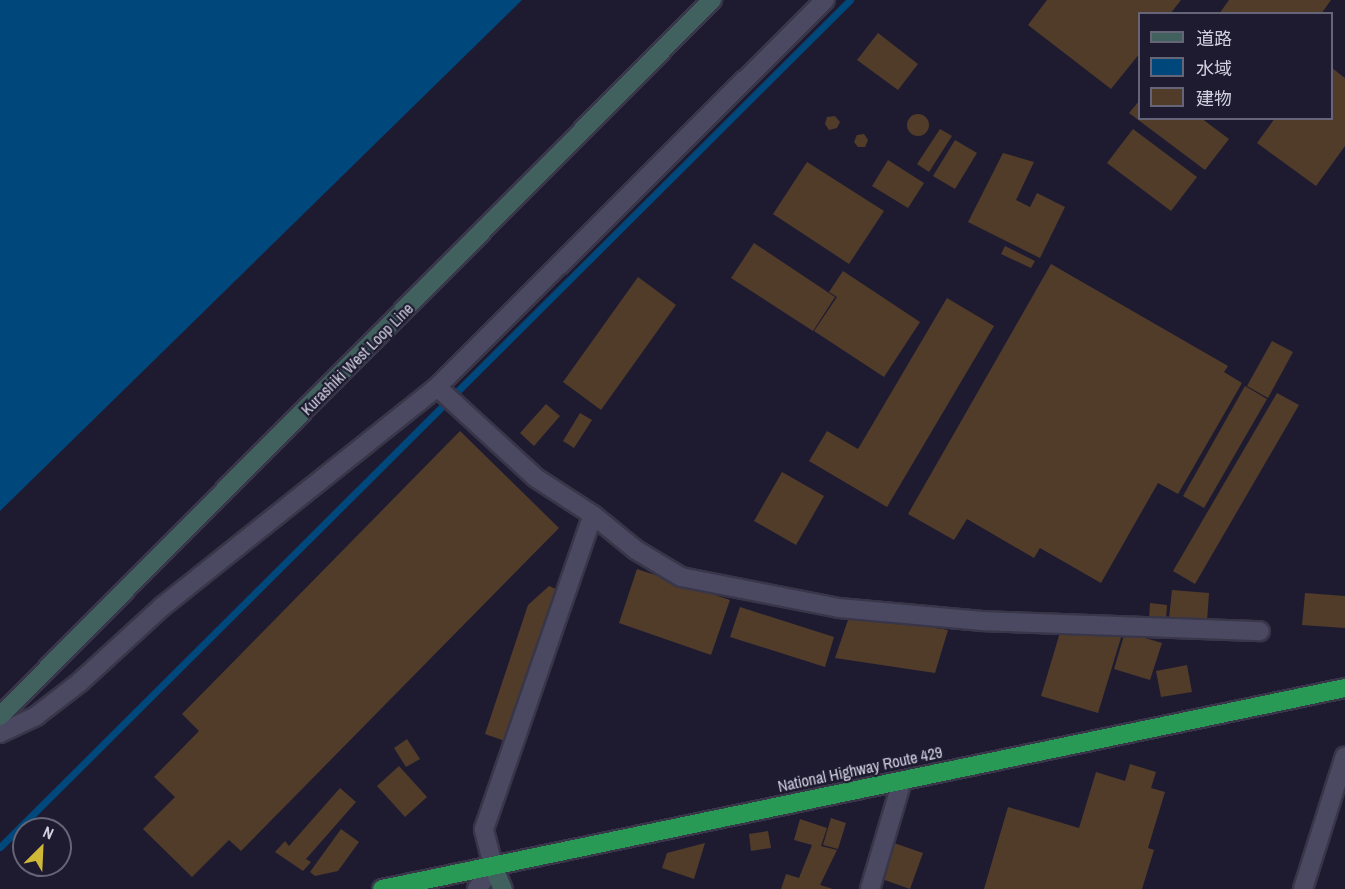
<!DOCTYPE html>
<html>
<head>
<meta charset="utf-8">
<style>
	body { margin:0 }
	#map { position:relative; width:1345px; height:889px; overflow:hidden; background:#1e1b31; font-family:"Archivo Narrow","Noto Sans JP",sans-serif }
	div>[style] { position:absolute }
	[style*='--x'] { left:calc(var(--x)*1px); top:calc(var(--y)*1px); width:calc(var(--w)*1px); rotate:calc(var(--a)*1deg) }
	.water>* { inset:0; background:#00487b }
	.stream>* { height:7px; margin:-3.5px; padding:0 3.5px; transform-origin:3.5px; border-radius:3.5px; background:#00487b }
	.building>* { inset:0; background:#513c29 }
	.round { border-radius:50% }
	.roads { filter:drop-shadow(2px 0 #393649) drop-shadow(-2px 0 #393649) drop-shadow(0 2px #393649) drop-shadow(0 -2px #393649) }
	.street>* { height:18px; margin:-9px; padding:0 9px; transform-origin:9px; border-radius:9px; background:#4b4962 }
	.secondary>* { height:18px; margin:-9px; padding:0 9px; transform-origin:9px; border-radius:9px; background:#40615e }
	.highway>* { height:18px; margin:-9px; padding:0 9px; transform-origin:9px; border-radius:9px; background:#289a56 }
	span { translate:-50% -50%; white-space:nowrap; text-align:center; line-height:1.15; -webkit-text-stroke:4.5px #1e1b31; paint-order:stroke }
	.street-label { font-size:16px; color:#d2d1e0 }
	.legend { position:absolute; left:1138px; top:12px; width:195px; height:108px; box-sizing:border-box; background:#1e1b31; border:2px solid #666477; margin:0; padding:8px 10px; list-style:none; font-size:18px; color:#d2d1e0 }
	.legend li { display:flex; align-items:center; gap:12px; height:30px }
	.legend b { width:30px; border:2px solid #666477 }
	.north { position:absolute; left:12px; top:817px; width:60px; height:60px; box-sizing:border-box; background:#1e1b31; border:2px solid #666477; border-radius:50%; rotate:24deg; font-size:16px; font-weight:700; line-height:24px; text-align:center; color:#d2d1e0 }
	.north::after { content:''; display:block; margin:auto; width:21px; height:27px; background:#cfb837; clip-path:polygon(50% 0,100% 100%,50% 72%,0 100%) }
</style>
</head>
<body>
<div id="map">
	<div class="water">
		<div style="clip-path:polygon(0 0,522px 0,0 511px)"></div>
	</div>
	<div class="stream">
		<div style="--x:0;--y:847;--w:1200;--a:-44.9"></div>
	</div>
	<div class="building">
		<div style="clip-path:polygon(1047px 0,1181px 0,1170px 14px,1140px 14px,1140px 53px,1111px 89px,1028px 25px)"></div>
		<div style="clip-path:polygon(1229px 0,1331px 0,1321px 14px,1219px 14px)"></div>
		<div style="clip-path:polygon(878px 33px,918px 64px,898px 90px,857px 60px)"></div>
		<div style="clip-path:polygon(1332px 68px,1345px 78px,1345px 146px,1316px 186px,1257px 143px,1275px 118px,1332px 118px)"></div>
		<div style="clip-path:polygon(1140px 100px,1140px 118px,1201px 118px,1229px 139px,1205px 170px,1129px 113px)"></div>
		<div class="round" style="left:907px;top:114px;width:22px;height:22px"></div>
		<div style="clip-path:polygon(835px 116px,840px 122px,837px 128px,829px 130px,825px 124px,827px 117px)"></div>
		<div style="clip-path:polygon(940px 129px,952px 136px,929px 172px,917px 164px)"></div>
		<div style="clip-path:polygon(1133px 129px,1197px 177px,1171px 211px,1107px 163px)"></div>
		<div style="clip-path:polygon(864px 134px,868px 140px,865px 147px,858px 147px,854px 142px,857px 135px)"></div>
		<div style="clip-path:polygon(955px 140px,977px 153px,955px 189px,933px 176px)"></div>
		<div style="clip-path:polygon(1003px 153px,1034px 162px,1016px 200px,1030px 207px,1037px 193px,1065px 207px,1040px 258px,968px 222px)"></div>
		<div style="clip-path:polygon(888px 160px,924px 183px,908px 208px,872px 186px)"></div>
		<div style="clip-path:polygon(807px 162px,884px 211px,849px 264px,773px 214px)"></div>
		<div style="clip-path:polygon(754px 243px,835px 297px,813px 331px,731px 278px)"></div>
		<div style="clip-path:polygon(1005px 246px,1035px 261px,1031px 268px,1001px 254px)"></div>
		<div style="clip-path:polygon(1051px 264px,1228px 366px,1224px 372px,1242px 383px,1178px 494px,1158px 483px,1101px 583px,1040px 548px,1034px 558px,967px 519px,954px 540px,908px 514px)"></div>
		<div style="clip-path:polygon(843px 271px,920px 322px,884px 377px,814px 331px,837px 297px,829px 292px)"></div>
		<div style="clip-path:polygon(638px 277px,676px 305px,601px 410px,563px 382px)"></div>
		<div style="clip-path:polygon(947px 298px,994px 326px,887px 507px,809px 461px,827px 431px,858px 449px)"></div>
		<div style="clip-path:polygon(1272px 341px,1293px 352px,1268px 398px,1247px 386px)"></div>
		<div style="clip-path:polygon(1245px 386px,1267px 399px,1204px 508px,1183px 496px)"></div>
		<div style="clip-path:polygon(1277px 393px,1299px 405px,1195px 584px,1173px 571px)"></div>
		<div style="clip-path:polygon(546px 404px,560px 416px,534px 446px,520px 433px)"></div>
		<div style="clip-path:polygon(580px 413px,592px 420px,574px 448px,563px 441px)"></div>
		<div style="clip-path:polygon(460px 431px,559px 528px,241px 851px,229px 840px,192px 877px,143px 829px,175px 797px,154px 777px,199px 731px,182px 714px)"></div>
		<div style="clip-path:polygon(782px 472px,824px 496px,796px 545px,754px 521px)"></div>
		<div style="clip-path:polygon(637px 569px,730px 600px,711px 655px,619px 623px)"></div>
		<div style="clip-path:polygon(549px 586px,556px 589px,505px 741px,485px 734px,528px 605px)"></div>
		<div style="clip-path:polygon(1172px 590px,1209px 593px,1207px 621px,1169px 618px)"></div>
		<div style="clip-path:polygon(1305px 593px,1345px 596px,1345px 628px,1302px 625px)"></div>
		<div style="clip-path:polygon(1150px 603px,1167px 605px,1166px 620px,1149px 619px)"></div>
		<div style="clip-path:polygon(740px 607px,834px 637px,825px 667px,730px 637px)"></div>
		<div style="clip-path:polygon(850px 614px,948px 630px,935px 673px,835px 658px)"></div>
		<div style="clip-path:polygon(1061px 629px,1123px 631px,1098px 713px,1041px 696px)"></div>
		<div style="clip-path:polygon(1125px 632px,1162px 643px,1150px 680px,1114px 669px)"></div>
		<div style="clip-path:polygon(1187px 665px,1192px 692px,1161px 697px,1156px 671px)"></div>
		<div style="clip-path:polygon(407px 739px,420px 759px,406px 767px,394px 748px)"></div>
		<div style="clip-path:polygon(1130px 764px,1156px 772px,1151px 788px,1165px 792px,1148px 848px,1154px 850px,1142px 889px,984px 889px,1008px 807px,1079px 828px,1096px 772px,1125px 781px)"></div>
		<div style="clip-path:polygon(399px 766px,427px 797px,405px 817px,377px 786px)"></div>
		<div style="clip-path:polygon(340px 788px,356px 802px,306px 859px,311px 862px,303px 871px,275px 852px,285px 841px,289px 846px)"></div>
		<div style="clip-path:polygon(831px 818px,846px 823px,838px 849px,823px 845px)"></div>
		<div style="clip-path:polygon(800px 819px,827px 828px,821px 846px,837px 850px,820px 885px,833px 889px,781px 889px,786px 874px,799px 878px,812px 845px,794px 840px)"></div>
		<div style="clip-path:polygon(341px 829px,359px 842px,338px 871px,315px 876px,310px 872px)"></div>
		<div style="clip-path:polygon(768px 831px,771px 848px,751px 851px,749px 834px)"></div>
		<div style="clip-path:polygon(891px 842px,923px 853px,910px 889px,879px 878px)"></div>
		<div style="clip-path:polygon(705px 843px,694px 879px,662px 868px,667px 853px)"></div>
	</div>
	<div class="roads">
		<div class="street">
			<div style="--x:437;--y:387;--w:134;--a:42.6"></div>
			<div style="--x:536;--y:478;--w:68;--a:33"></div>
			<div style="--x:593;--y:515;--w:55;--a:39.1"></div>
			<div style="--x:636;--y:550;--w:52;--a:31"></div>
			<div style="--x:681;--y:577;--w:161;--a:11.1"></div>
			<div style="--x:839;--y:608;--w:144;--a:5.2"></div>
			<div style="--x:982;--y:621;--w:278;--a:2.1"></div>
			<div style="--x:0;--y:733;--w:40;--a:-25"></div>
			<div style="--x:36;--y:716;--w:56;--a:-37.7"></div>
			<div style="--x:80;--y:682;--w:113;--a:-42.5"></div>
			<div style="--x:163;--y:606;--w:351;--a:-38.6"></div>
			<div style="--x:437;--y:387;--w:548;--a:-44.93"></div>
			<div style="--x:477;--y:889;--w:28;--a:-55"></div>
			<div style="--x:493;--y:866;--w:38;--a:-104"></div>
			<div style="--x:484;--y:829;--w:332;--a:-70.9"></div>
			<div style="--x:870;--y:889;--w:113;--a:-73.5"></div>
			<div style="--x:1303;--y:889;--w:139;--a:-72.5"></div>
		</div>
		<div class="secondary">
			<div style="--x:0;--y:716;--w:1010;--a:-45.16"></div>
			<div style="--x:493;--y:866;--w:25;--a:67"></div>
		</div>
		<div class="highway">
			<div style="--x:382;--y:889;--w:984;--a:-11.79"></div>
		</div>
	</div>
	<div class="street-label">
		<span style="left:357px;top:359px;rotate:-45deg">Kurashiki West Loop Line</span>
		<span style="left:860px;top:769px;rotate:-12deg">National Highway Route 429</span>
	</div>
	<ul class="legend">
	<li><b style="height:8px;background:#40615e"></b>道路</li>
	<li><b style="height:16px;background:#00487b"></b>水域</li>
	<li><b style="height:16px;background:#513c29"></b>建物</li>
	</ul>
	<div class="north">N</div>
</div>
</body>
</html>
